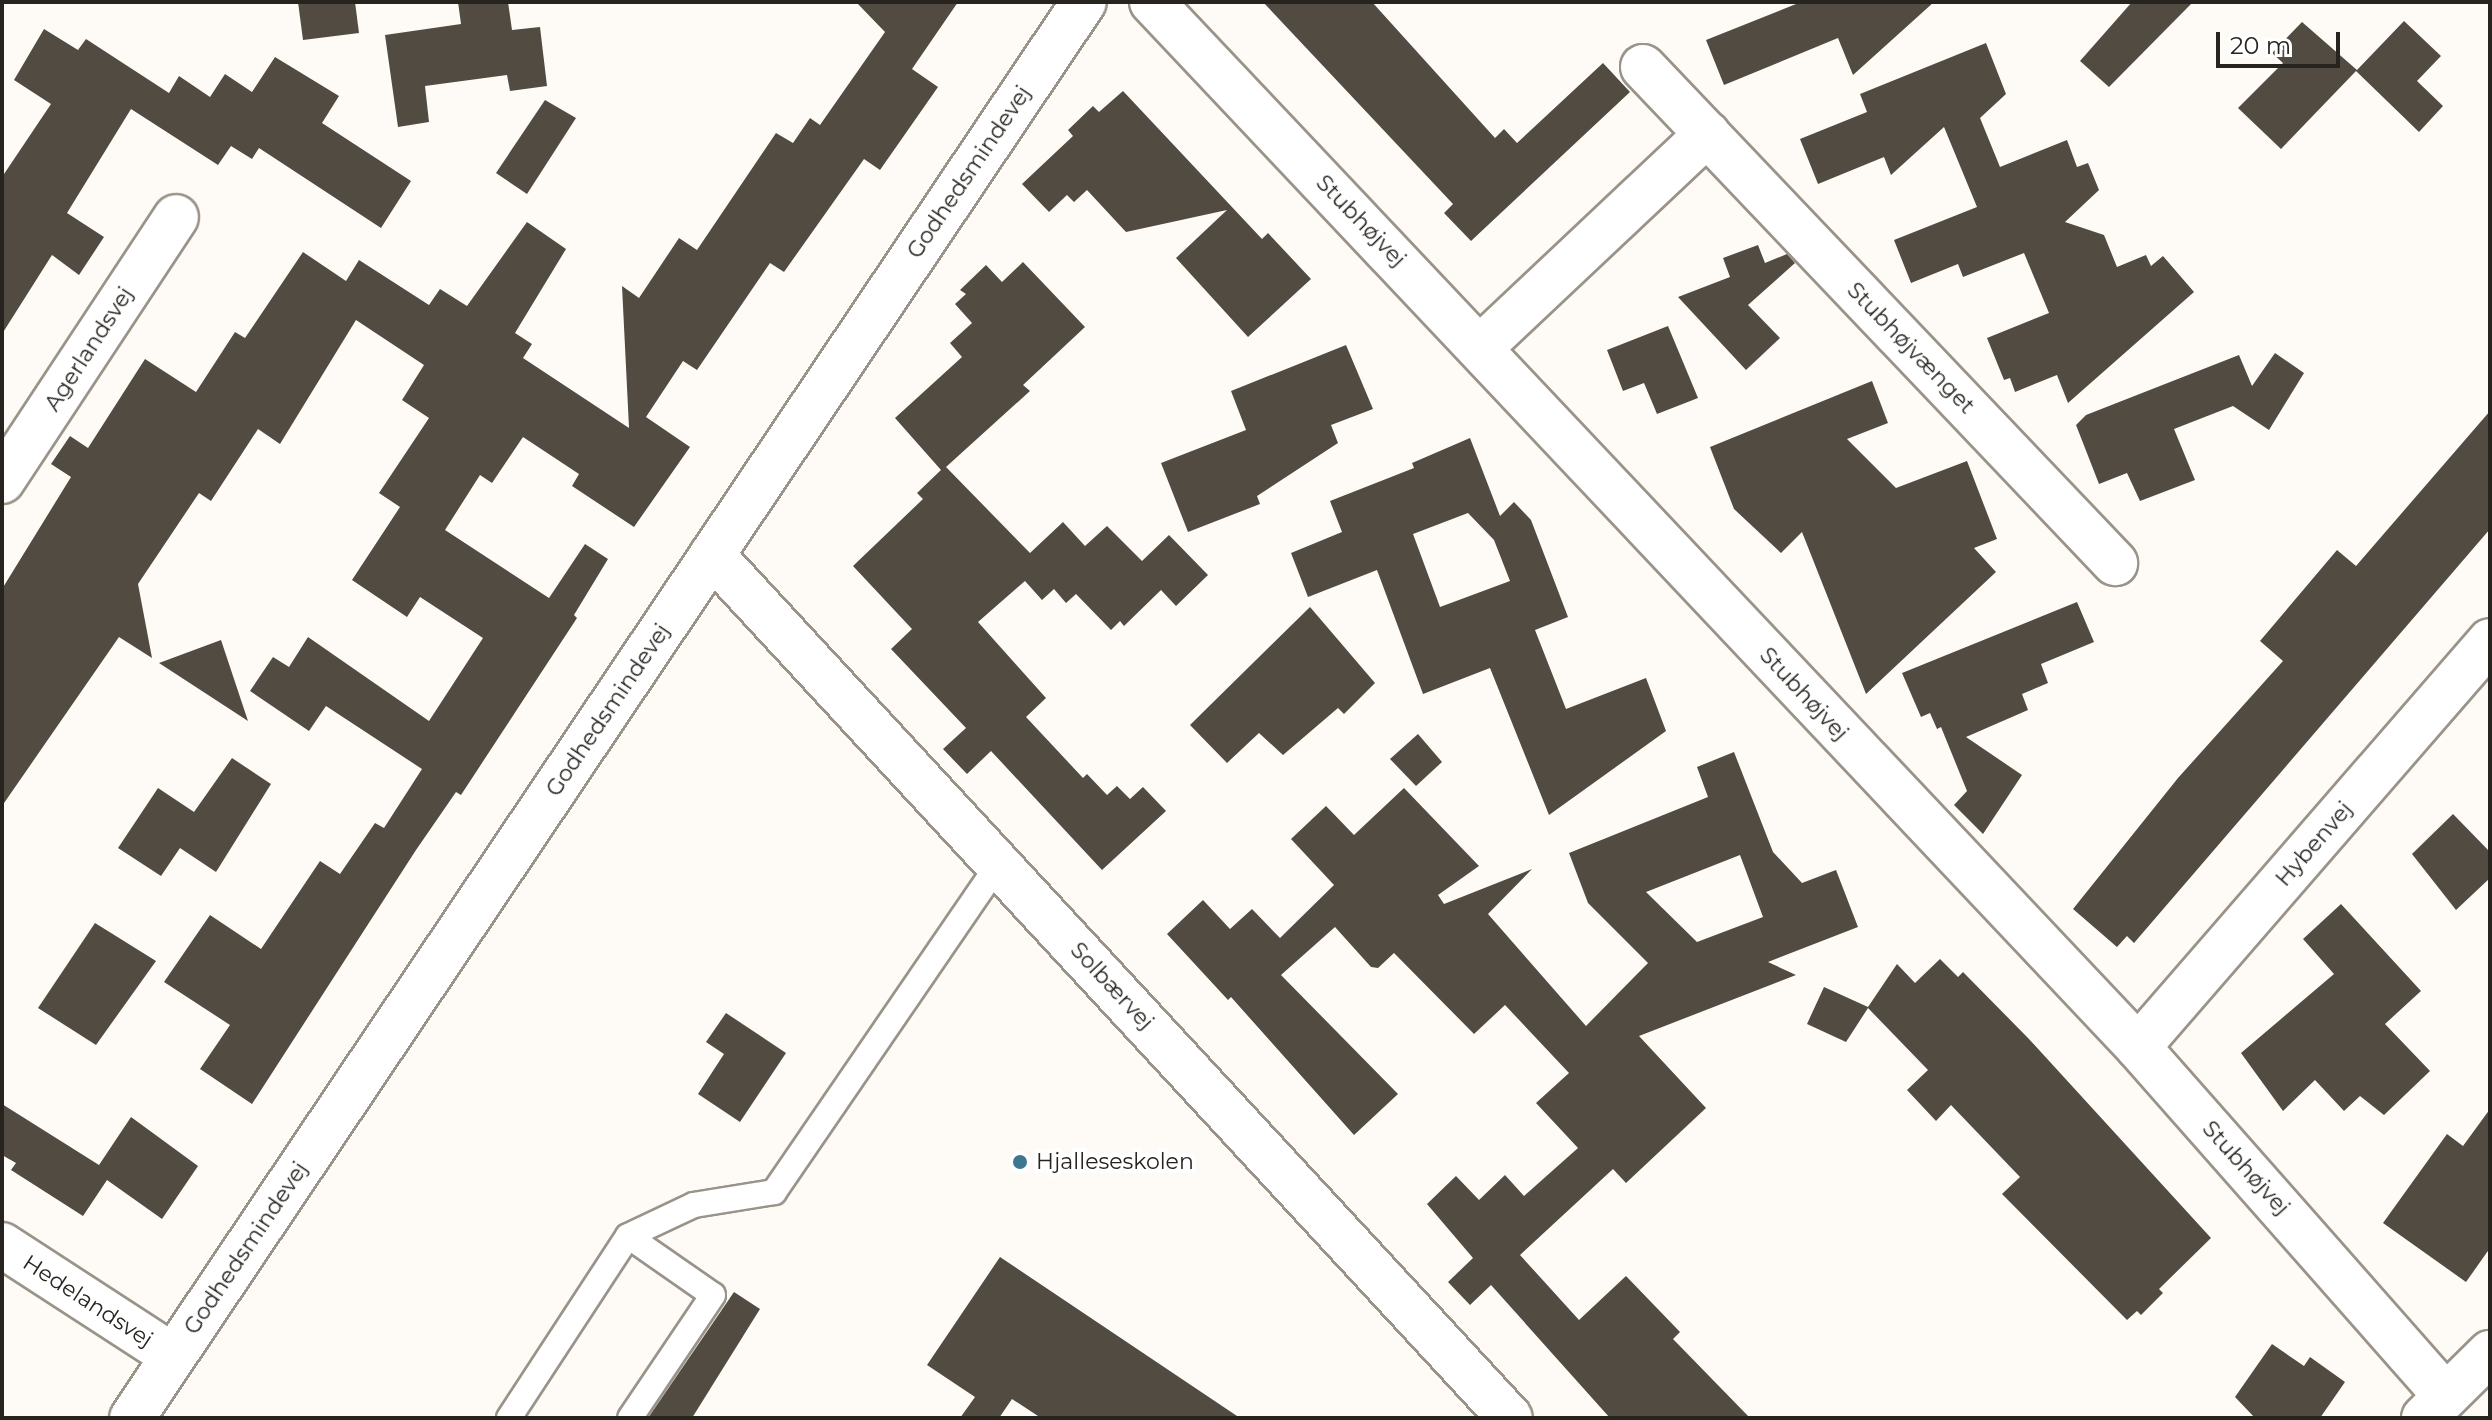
<!DOCTYPE html>
<html>
<head>
<meta charset="utf-8">
<style>
	body { margin:0 }
	#map { position:relative; width:2492px; height:1420px; overflow:hidden; background:#fefbf7; font-family:Montserrat,sans-serif }
	div>[style] { position:absolute }
	[style*='--x'] { left:calc(var(--x)*1px); top:calc(var(--y)*1px); width:calc(var(--w)*1px); rotate:calc(var(--a)*1deg) }
	.building>* { inset:0; background:#514b42 }
	.roads { filter:drop-shadow(2px 0 #9a9389) drop-shadow(-2px 0 #9a9389) drop-shadow(0 2px #9a9389) drop-shadow(0 -2px #9a9389) }
	.service>* { height:24px; margin:-12px; padding:0 12px; transform-origin:12px; border-radius:12px; background:#fff }
	.minor>* { height:44px; margin:-22px; padding:0 22px; transform-origin:22px; border-radius:22px; background:#fff }
	.dots>* { width:22px; height:22px; translate:-50% -50%; box-sizing:border-box; border:4px solid #fff; border-radius:50% }
	span { translate:-50% -50%; white-space:nowrap; text-align:center; line-height:1.15; -webkit-text-stroke:8px #fff; paint-order:stroke }
	.street-label { font-size:22px; color:#272420 }
	.poi-label { font-size:22px; color:#272420 }
	.left { translate:0 -50%; text-align:left }
	.frame { position:absolute; inset:0; border:4px solid #272420; pointer-events:none }
	.scale { position:absolute; left:2216px; top:32px; width:124px; height:36px; box-sizing:border-box; border:4px solid #272420; border-top:0; padding-left:10px; font-size:24px; line-height:28px; white-space:nowrap; color:#272420; -webkit-text-stroke:6px #fff; paint-order:stroke }
</style>
</head>
<body>
<div id="map">
	<div class="building">
		<div style="clip-path:polygon(298px 2px,355px 2px,359px 33px,303px 40px)"></div>
		<div style="clip-path:polygon(458px 2px,508px 2px,512px 30px,540px 27px,547px 86px,510px 91px,507px 75px,425px 86px,429px 122px,398px 127px,385px 35px,461px 24px)"></div>
		<div style="clip-path:polygon(856px 2px,958px 2px,912px 69px,938px 87px,880px 170px,864px 159px,784px 272px,770px 263px,697px 370px,683px 361px,646px 417px,690px 447px,634px 527px,572px 486px,579px 474px,523px 437px,492px 483px,480px 475px,445px 530px,549px 598px,585px 544px,608px 559px,574px 615px,577px 618px,461px 795px,456px 792px,416px 850px,252px 1104px,200px 1069px,230px 1025px,164px 982px,210px 915px,261px 949px,320px 861px,340px 874px,375px 823px,384px 828px,422px 769px,326px 706px,309px 731px,250px 691px,273px 657px,289px 667px,308px 637px,429px 721px,483px 638px,420px 597px,407px 617px,352px 580px,400px 507px,379px 493px,429px 418px,402px 400px,424px 365px,356px 320px,280px 444px,258px 429px,211px 501px,199px 493px,138px 584px,152px 658px,119px 637px,2px 806px,2px 589px,71px 477px,51px 464px,70px 436px,88px 448px,145px 359px,196px 392px,235px 332px,245px 338px,303px 252px,346px 281px,359px 260px,429px 305px,440px 289px,467px 306px,527px 222px,566px 249px,515px 333px,532px 344px,523px 358px,629px 428px,622px 286px,639px 298px,679px 238px,697px 250px,776px 133px,793px 143px,810px 118px,820px 125px,885px 32px)"></div>
		<div style="clip-path:polygon(1263px 2px,1372px 2px,1495px 138px,1504px 129px,1517px 143px,1603px 63px,1630px 92px,1471px 241px,1444px 213px,1453px 204px)"></div>
		<div style="clip-path:polygon(1801px 2px,1934px 2px,1853px 75px,1838px 38px,1724px 85px,1706px 40px)"></div>
		<div style="clip-path:polygon(2132px 2px,2193px 2px,2109px 87px,2080px 61px)"></div>
		<div style="clip-path:polygon(2404px 21px,2441px 56px,2417px 81px,2443px 106px,2419px 132px,2356px 71px,2281px 149px,2238px 108px,2283px 63px,2272px 53px,2302px 22px,2357px 70px)"></div>
		<div style="clip-path:polygon(44px 29px,78px 50px,86px 39px,169px 93px,179px 76px,210px 97px,225px 74px,252px 92px,275px 57px,339px 96px,322px 123px,411px 181px,381px 228px,259px 148px,252px 159px,231px 146px,218px 165px,131px 109px,67px 213px,104px 237px,79px 275px,52px 255px,2px 334px,2px 177px,51px 104px,14px 80px)"></div>
		<div style="clip-path:polygon(1986px 43px,2006px 94px,1980px 118px,2000px 167px,2067px 140px,2077px 167px,2088px 163px,2099px 190px,2065px 222px,2104px 235px,2117px 267px,2146px 255px,2151px 266px,2163px 256px,2194px 292px,2068px 403px,2057px 375px,2015px 392px,2010px 378px,2004px 380px,1987px 338px,2049px 313px,2024px 253px,1963px 277px,1958px 264px,1911px 283px,1894px 240px,1977px 207px,1944px 127px,1891px 175px,1884px 157px,1818px 184px,1800px 139px,1867px 112px,1860px 94px)"></div>
		<div style="clip-path:polygon(1123px 91px,1262px 239px,1268px 233px,1311px 279px,1248px 337px,1176px 258px,1227px 210px,1126px 232px,1087px 190px,1074px 202px,1067px 195px,1049px 212px,1022px 184px,1073px 136px,1068px 130px,1093px 106px,1099px 112px)"></div>
		<div style="clip-path:polygon(545px 100px,576px 118px,527px 194px,496px 173px)"></div>
		<div style="clip-path:polygon(1758px 245px,1765px 263px,1787px 254px,1795px 263px,1748px 305px,1780px 338px,1746px 370px,1678px 297px,1730px 277px,1723px 258px)"></div>
		<div style="clip-path:polygon(1023px 262px,1085px 327px,1023px 385px,1030px 391px,946px 467px,1030px 553px,1063px 522px,1085px 546px,1107px 526px,1142px 561px,1169px 535px,1208px 575px,1176px 606px,1161px 590px,1124px 626px,1120px 621px,1111px 630px,1076px 594px,1066px 603px,1054px 589px,1042px 600px,1025px 581px,978px 622px,1046px 698px,1026px 717px,1083px 778px,1087px 774px,1107px 795px,1117px 786px,1130px 799px,1143px 787px,1166px 811px,1102px 870px,991px 751px,967px 774px,943px 749px,966px 728px,891px 649px,912px 629px,853px 566px,923px 499px,917px 493px,941px 470px,895px 418px,962px 357px,950px 343px,972px 323px,955px 304px,966px 294px,960px 290px,986px 265px,1002px 282px)"></div>
		<div style="clip-path:polygon(1668px 326px,1698px 398px,1657px 414px,1644px 383px,1623px 391px,1607px 350px)"></div>
		<div style="clip-path:polygon(1346px 345px,1373px 409px,1331px 425px,1338px 443px,1257px 496px,1260px 504px,1188px 532px,1161px 463px,1246px 430px,1231px 391px)"></div>
		<div style="clip-path:polygon(2275px 353px,2304px 373px,2269px 430px,2233px 406px,2174px 429px,2195px 480px,2140px 501px,2127px 473px,2099px 484px,2076px 425px,2086px 415px,2239px 355px,2252px 386px)"></div>
		<div style="clip-path:polygon(1872px 381px,1888px 423px,1847px 439px,1896px 488px,1967px 461px,1997px 539px,1974px 548px,1996px 572px,1866px 694px,1802px 532px,1781px 553px,1734px 509px,1710px 447px)"></div>
		<div style="clip-path:polygon(2490px 411px,2490px 529px,2134px 943px,2127px 936px,2117px 947px,2073px 909px,2178px 778px,2283px 661px,2260px 641px,2337px 550px,2356px 566px)"></div>
		<div style="clip-path:polygon(evenodd,1470px 438px,1500px 516px,1514px 502px,1531px 520px,1568px 617px,1535px 630px,1566px 709px,1646px 678px,1666px 731px,1549px 815px,1490px 668px,1423px 694px,1377px 570px,1308px 597px,1291px 553px,1342px 532px,1330px 501px,1414px 468px,1412px 463px,1470px 438px,1468px 513px,1494px 540px,1510px 581px,1440px 607px,1413px 534px,1468px 513px)"></div>
		<div style="clip-path:polygon(2077px 602px,2094px 642px,2041px 664px,2048px 683px,2022px 694px,2028px 710px,1966px 737px,2022px 775px,1983px 834px,1954px 805px,1967px 791px,1941px 727px,1937px 729px,1930px 713px,1921px 717px,1902px 673px)"></div>
		<div style="clip-path:polygon(1310px 607px,1375px 683px,1344px 714px,1338px 708px,1283px 755px,1259px 733px,1227px 763px,1190px 725px)"></div>
		<div style="clip-path:polygon(221px 640px,248px 721px,159px 663px)"></div>
		<div style="clip-path:polygon(1418px 734px,1442px 762px,1416px 786px,1390px 759px)"></div>
		<div style="clip-path:polygon(evenodd,1734px 752px,1773px 852px,1802px 883px,1836px 870px,1858px 927px,1768px 962px,1796px 975px,1639px 1036px,1706px 1108px,1626px 1183px,1613px 1169px,1520px 1255px,1579px 1320px,1626px 1276px,1680px 1332px,1673px 1339px,1750px 1418px,1610px 1418px,1491px 1285px,1470px 1305px,1448px 1282px,1473px 1258px,1427px 1204px,1456px 1176px,1479px 1200px,1505px 1175px,1524px 1196px,1578px 1148px,1536px 1103px,1569px 1073px,1505px 1005px,1474px 1034px,1394px 953px,1378px 968px,1371px 967px,1335px 927px,1281px 975px,1398px 1094px,1354px 1135px,1231px 997px,1228px 1000px,1167px 934px,1203px 900px,1230px 929px,1252px 909px,1280px 938px,1334px 885px,1291px 839px,1326px 806px,1354px 835px,1404px 788px,1479px 866px,1438px 895px,1444px 904px,1532px 869px,1488px 914px,1586px 1026px,1648px 963px,1588px 903px,1569px 853px,1708px 797px,1697px 767px,1734px 752px,1740px 855px,1763px 917px,1697px 942px,1646px 892px,1740px 855px)"></div>
		<div style="clip-path:polygon(232px 758px,271px 784px,216px 872px,180px 848px,161px 876px,118px 848px,158px 788px,194px 812px)"></div>
		<div style="clip-path:polygon(2453px 814px,2490px 852px,2490px 878px,2456px 910px,2412px 854px)"></div>
		<div style="clip-path:polygon(2341px 904px,2421px 991px,2385px 1024px,2430px 1071px,2384px 1115px,2360px 1096px,2344px 1111px,2315px 1080px,2283px 1111px,2241px 1053px,2334px 974px,2303px 939px)"></div>
		<div style="clip-path:polygon(95px 923px,156px 961px,96px 1045px,38px 1008px)"></div>
		<div style="clip-path:polygon(1940px 959px,1958px 977px,1963px 972px,2028px 1038px,2211px 1238px,2159px 1289px,2163px 1293px,2141px 1315px,2137px 1311px,2127px 1320px,2002px 1194px,2020px 1177px,1951px 1105px,1936px 1121px,1907px 1090px,1928px 1070px,1868px 1008px,1846px 1042px,1807px 1024px,1824px 987px,1868px 1007px,1897px 964px,1915px 983px)"></div>
		<div style="clip-path:polygon(726px 1013px,786px 1053px,740px 1122px,698px 1094px,724px 1054px,706px 1042px)"></div>
		<div style="clip-path:polygon(2px 1104px,99px 1165px,131px 1117px,198px 1166px,162px 1219px,107px 1180px,83px 1216px,11px 1170px,16px 1163px,2px 1155px)"></div>
		<div style="clip-path:polygon(2490px 1109px,2490px 1248px,2466px 1282px,2383px 1223px,2447px 1134px,2463px 1146px)"></div>
		<div style="clip-path:polygon(1000px 1257px,1240px 1418px,1041px 1418px,1012px 1399px,999px 1418px,960px 1418px,975px 1397px,927px 1365px)"></div>
		<div style="clip-path:polygon(734px 1292px,760px 1309px,692px 1418px,648px 1418px)"></div>
		<div style="clip-path:polygon(2272px 1344px,2304px 1366px,2310px 1357px,2345px 1382px,2320px 1418px,2255px 1418px,2235px 1397px)"></div>
	</div>
	<div class="roads">
		<div class="service">
			<div style="--x:628;--y:1236;--w:103;--a:34.8"></div>
			<div style="--x:713;--y:1295;--w:148;--a:124"></div>
			<div style="--x:509;--y:1418;--w:217;--a:-56.8"></div>
			<div style="--x:628;--y:1236;--w:73;--a:-25.2"></div>
			<div style="--x:694;--y:1205;--w:81;--a:-9.2"></div>
			<div style="--x:774;--y:1192;--w:398;--a:-55.6"></div>
		</div>
		<div class="minor">
			<div style="--x:1152;--y:2;--w:1437;--a:46.66"></div>
			<div style="--x:2138;--y:1047;--w:465;--a:48.6"></div>
			<div style="--x:1643;--y:67;--w:685;--a:46.42"></div>
			<div style="--x:1481;--y:347;--w:311;--a:-43.3"></div>
			<div style="--x:2;--y:481;--w:316;--a:-56.6"></div>
			<div style="--x:712;--y:555;--w:1175;--a:47.24"></div>
			<div style="--x:2138;--y:1047;--w:537;--a:-49.07"></div>
			<div style="--x:2;--y:1245;--w:204;--a:33"></div>
			<div style="--x:132;--y:1418;--w:1706;--a:-56.09"></div>
			<div style="--x:2424;--y:1418;--w:93;--a:-44.6"></div>
		</div>
	</div>
	<div class="dots">
		<div style="left:1020px;top:1162px;background:#3d7890"></div>
	</div>
	<div class="street-label">
		<span style="left:969px;top:172px;rotate:-56deg">Godhedsmindevej</span>
		<span style="left:1361px;top:221px;rotate:46deg">Stubhøjvej</span>
		<span style="left:1911px;top:348px;rotate:46deg">Stubhøjvænget</span>
		<span style="left:89px;top:349px;rotate:-57deg">Agerlandsvej</span>
		<span style="left:1804px;top:694px;rotate:47deg">Stubhøjvej</span>
		<span style="left:608px;top:710px;rotate:-56deg">Godhedsmindevej</span>
		<span style="left:2314px;top:844px;rotate:-49deg">Hybenvej</span>
		<span style="left:1112px;top:986px;rotate:47deg">Solbærvej</span>
		<span style="left:2246px;top:1168px;rotate:48deg">Stubhøjvej</span>
		<span style="left:246px;top:1248px;rotate:-56deg">Godhedsmindevej</span>
		<span style="left:88px;top:1301px;rotate:33deg">Hedelandsvej</span>
	</div>
	<div class="poi-label">
		<span class="left" style="left:1036px;top:1162px">Hjalleseskolen</span>
	</div>
	<div class="frame"></div>
	<div class="scale">20 m</div>
</div>
</body>
</html>
